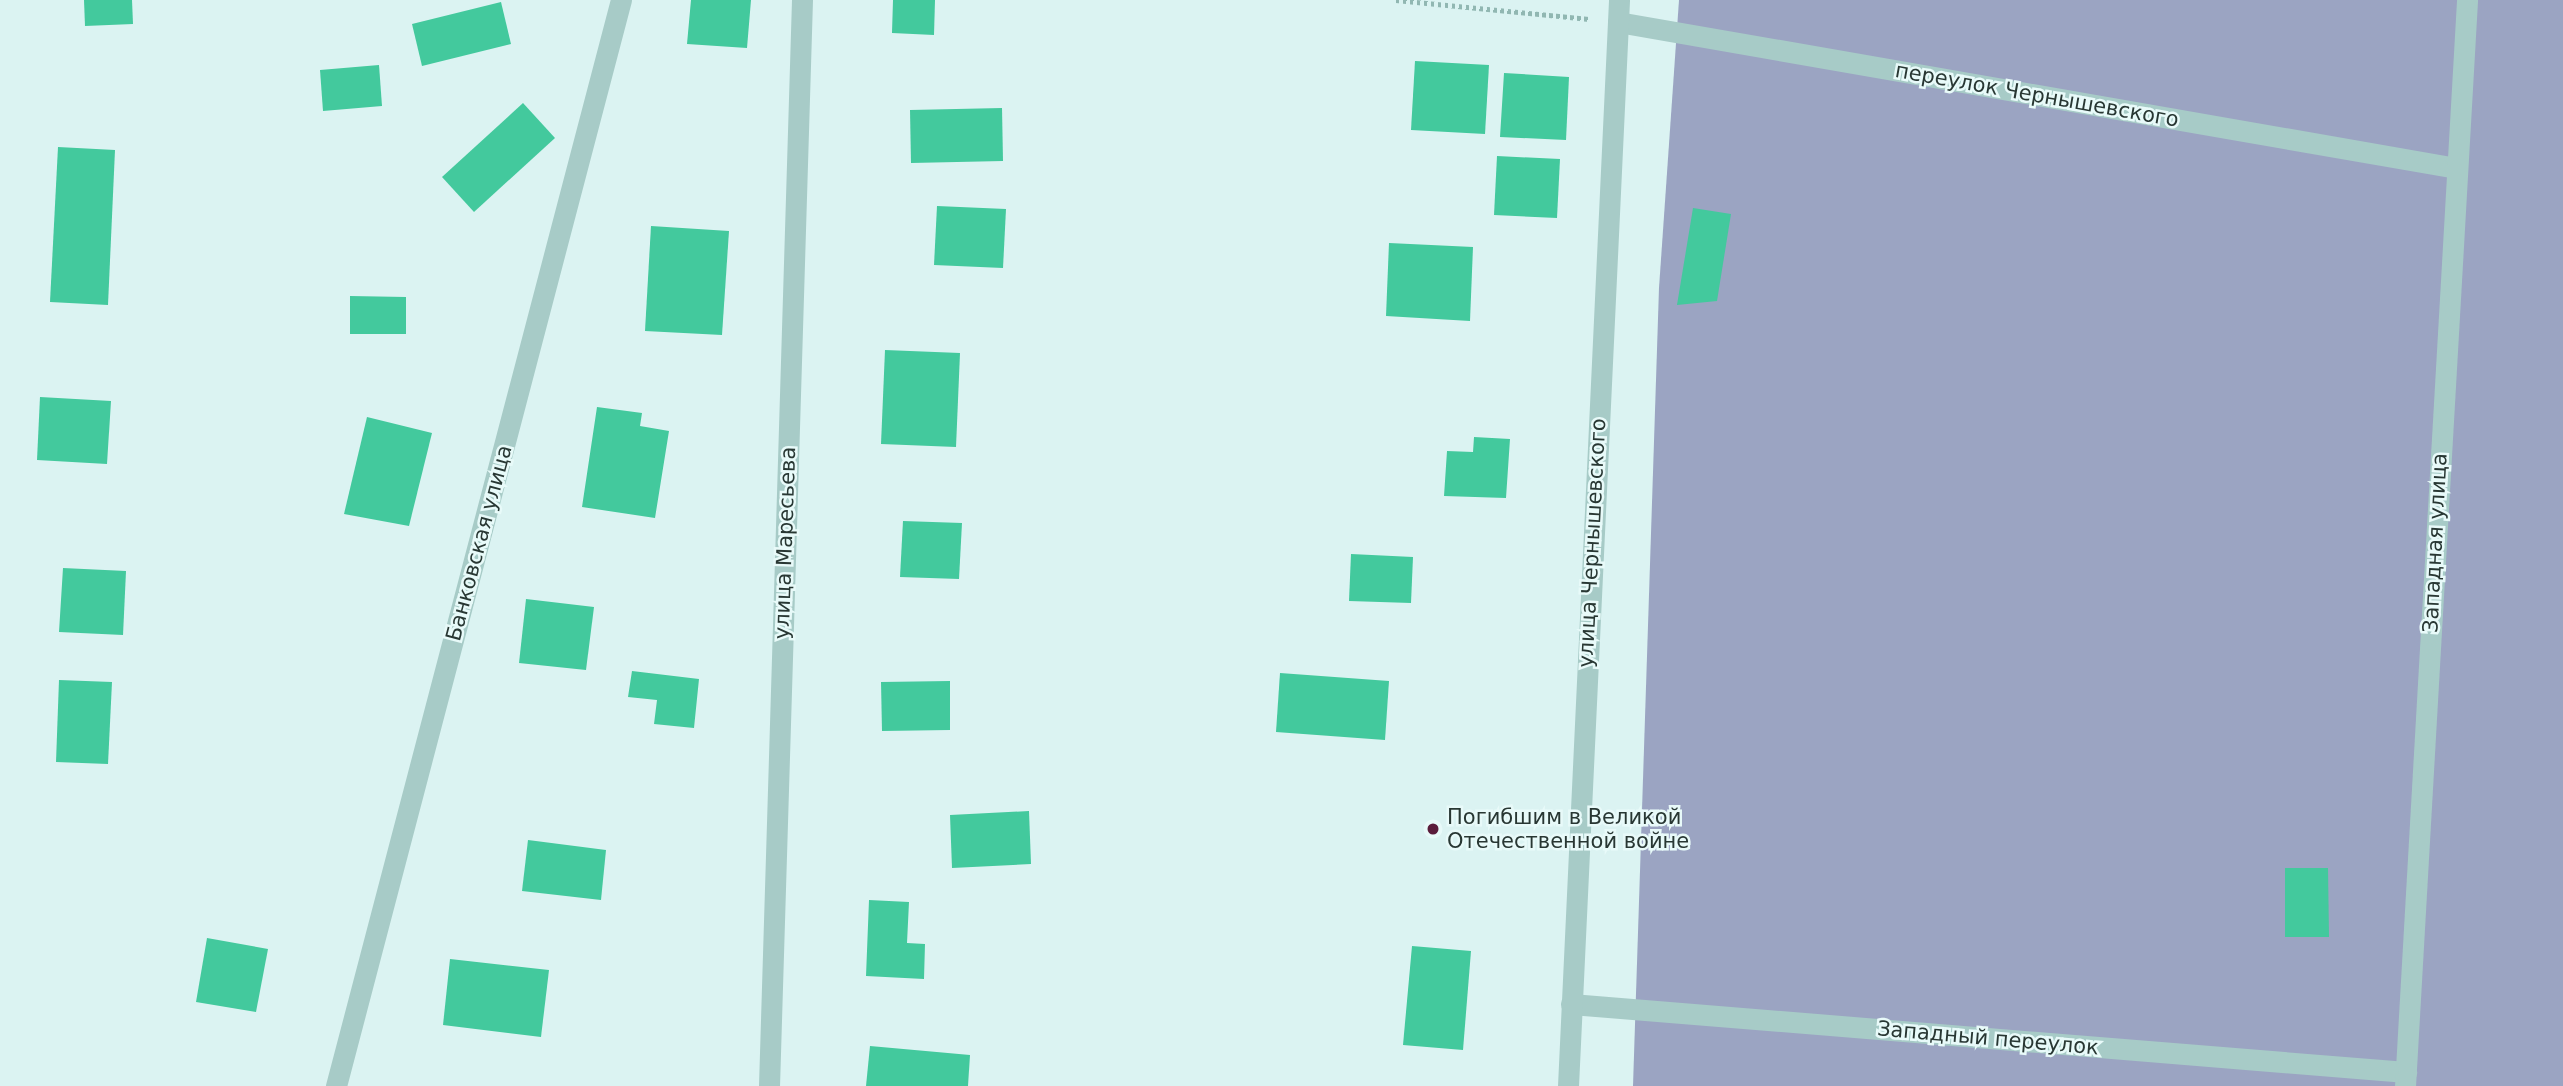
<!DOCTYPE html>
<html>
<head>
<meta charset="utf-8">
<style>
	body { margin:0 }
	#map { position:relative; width:2563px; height:1086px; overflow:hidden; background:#dbf3f2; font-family:"DejaVu Sans",sans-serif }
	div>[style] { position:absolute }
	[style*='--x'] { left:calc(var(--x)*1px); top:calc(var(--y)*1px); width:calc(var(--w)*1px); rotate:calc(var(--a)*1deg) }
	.green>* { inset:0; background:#9ba4c2 }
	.building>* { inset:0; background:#43c99d }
	.path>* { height:4.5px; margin-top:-2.25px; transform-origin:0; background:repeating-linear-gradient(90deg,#91b7b2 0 3.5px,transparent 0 7px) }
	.minor>* { height:21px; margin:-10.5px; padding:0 10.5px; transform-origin:10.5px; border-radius:10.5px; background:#a7cbc7 }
	.dots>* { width:19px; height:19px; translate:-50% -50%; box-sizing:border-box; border:4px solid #e8faf9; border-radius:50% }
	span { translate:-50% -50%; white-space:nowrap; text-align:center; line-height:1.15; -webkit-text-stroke:5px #e8faf9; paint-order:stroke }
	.street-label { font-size:21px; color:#283733 }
	.poi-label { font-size:21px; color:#283733 }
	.left { translate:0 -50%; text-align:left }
</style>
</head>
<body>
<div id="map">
	<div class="green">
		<div style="clip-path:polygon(1679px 0,2563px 0,2563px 1086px,1633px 1086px,1659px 288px)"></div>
	</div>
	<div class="building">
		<div style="clip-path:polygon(84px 0,132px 0,133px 24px,85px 26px)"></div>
		<div style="clip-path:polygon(691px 0,751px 0,747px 48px,687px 44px)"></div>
		<div style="clip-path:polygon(893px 0,935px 0,934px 35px,892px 33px)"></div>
		<div style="clip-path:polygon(501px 2px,511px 44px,422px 66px,412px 24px)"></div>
		<div style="clip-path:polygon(1415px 61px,1489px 65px,1485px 134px,1411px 130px)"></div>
		<div style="clip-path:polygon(379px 65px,382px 106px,323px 111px,320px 70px)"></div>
		<div style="clip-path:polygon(1504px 73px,1569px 77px,1566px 140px,1500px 137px)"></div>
		<div style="clip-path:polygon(523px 103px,555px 138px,474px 212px,442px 177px)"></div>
		<div style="clip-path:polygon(1002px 108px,1003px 161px,911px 163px,910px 110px)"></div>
		<div style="clip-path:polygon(58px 147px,115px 150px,108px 305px,50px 302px)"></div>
		<div style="clip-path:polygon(1497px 156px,1560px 159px,1557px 218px,1494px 215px)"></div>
		<div style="clip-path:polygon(937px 206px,1006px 209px,1003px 268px,934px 265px)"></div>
		<div style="clip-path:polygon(1693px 208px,1731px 214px,1717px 301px,1677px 305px)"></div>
		<div style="clip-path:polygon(651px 226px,729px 231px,722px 335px,645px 331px)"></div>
		<div style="clip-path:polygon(1389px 243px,1473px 247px,1470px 321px,1386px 316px)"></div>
		<div style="clip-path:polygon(350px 296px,406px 297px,406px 334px,350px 334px)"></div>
		<div style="clip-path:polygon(885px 350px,960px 353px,956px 447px,881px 444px)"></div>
		<div style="clip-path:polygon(40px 397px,111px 401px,107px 464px,37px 460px)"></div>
		<div style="clip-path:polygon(597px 407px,642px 413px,640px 426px,669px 431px,655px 518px,582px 507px)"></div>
		<div style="clip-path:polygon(367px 417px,432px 433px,409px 526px,344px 514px)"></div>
		<div style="clip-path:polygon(1474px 437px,1510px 439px,1506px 498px,1444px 496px,1447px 451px,1473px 452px)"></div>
		<div style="clip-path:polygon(903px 521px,962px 523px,959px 579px,900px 577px)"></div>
		<div style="clip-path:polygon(1351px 554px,1413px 557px,1411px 603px,1349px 601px)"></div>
		<div style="clip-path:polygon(63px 568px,126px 571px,123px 635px,59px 632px)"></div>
		<div style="clip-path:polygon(526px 599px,594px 607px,586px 670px,519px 663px)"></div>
		<div style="clip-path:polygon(632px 671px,699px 679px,694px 728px,654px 724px,657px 700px,628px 697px)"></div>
		<div style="clip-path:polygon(1280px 673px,1389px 681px,1385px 740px,1276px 732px)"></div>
		<div style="clip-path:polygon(59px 680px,112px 682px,108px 764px,56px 762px)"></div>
		<div style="clip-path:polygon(950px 681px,950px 730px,882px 731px,881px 682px)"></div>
		<div style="clip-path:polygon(1029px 811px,1031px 864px,952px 868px,950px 815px)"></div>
		<div style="clip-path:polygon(528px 840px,606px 850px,601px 900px,522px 891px)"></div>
		<div style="clip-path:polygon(2285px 868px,2328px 868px,2329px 937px,2285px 937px)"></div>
		<div style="clip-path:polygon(869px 900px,909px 902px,907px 943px,925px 944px,924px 979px,866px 976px)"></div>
		<div style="clip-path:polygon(207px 938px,268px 949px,256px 1012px,196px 1002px)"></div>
		<div style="clip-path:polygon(1412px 946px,1471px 951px,1463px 1050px,1403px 1045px)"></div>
		<div style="clip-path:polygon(450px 959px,549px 970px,541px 1037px,443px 1025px)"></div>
		<div style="clip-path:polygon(870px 1046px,970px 1055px,968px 1086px,866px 1086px)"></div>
	</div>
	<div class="path">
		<div style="--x:1396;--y:0;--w:194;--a:5.6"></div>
	</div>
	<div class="minor">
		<div style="--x:1618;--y:22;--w:851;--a:9.88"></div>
		<div style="--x:1571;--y:1004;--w:838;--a:4.66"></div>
		<div style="--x:336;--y:1086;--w:1123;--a:-75.3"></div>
		<div style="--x:769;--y:1086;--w:1087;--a:-88.26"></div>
		<div style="--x:1568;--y:1086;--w:1087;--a:-87.31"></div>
		<div style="--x:2405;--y:1086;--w:1088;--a:-86.73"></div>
	</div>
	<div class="dots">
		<div style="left:1433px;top:829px;background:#5a1c3b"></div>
	</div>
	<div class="street-label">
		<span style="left:2037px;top:95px;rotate:10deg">переулок Чернышевского</span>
		<span style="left:479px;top:543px;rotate:-75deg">Банковская улица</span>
		<span style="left:785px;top:543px;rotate:-88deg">улица Маресьева</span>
		<span style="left:1592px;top:543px;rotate:-87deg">улица Чернышевского</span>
		<span style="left:2435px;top:543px;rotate:-87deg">Западная улица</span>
		<span style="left:1988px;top:1038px;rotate:5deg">Западный переулок</span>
	</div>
	<div class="poi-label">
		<span class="left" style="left:1447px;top:829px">Погибшим в Великой<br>Отечественной войне</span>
	</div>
</div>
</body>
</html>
